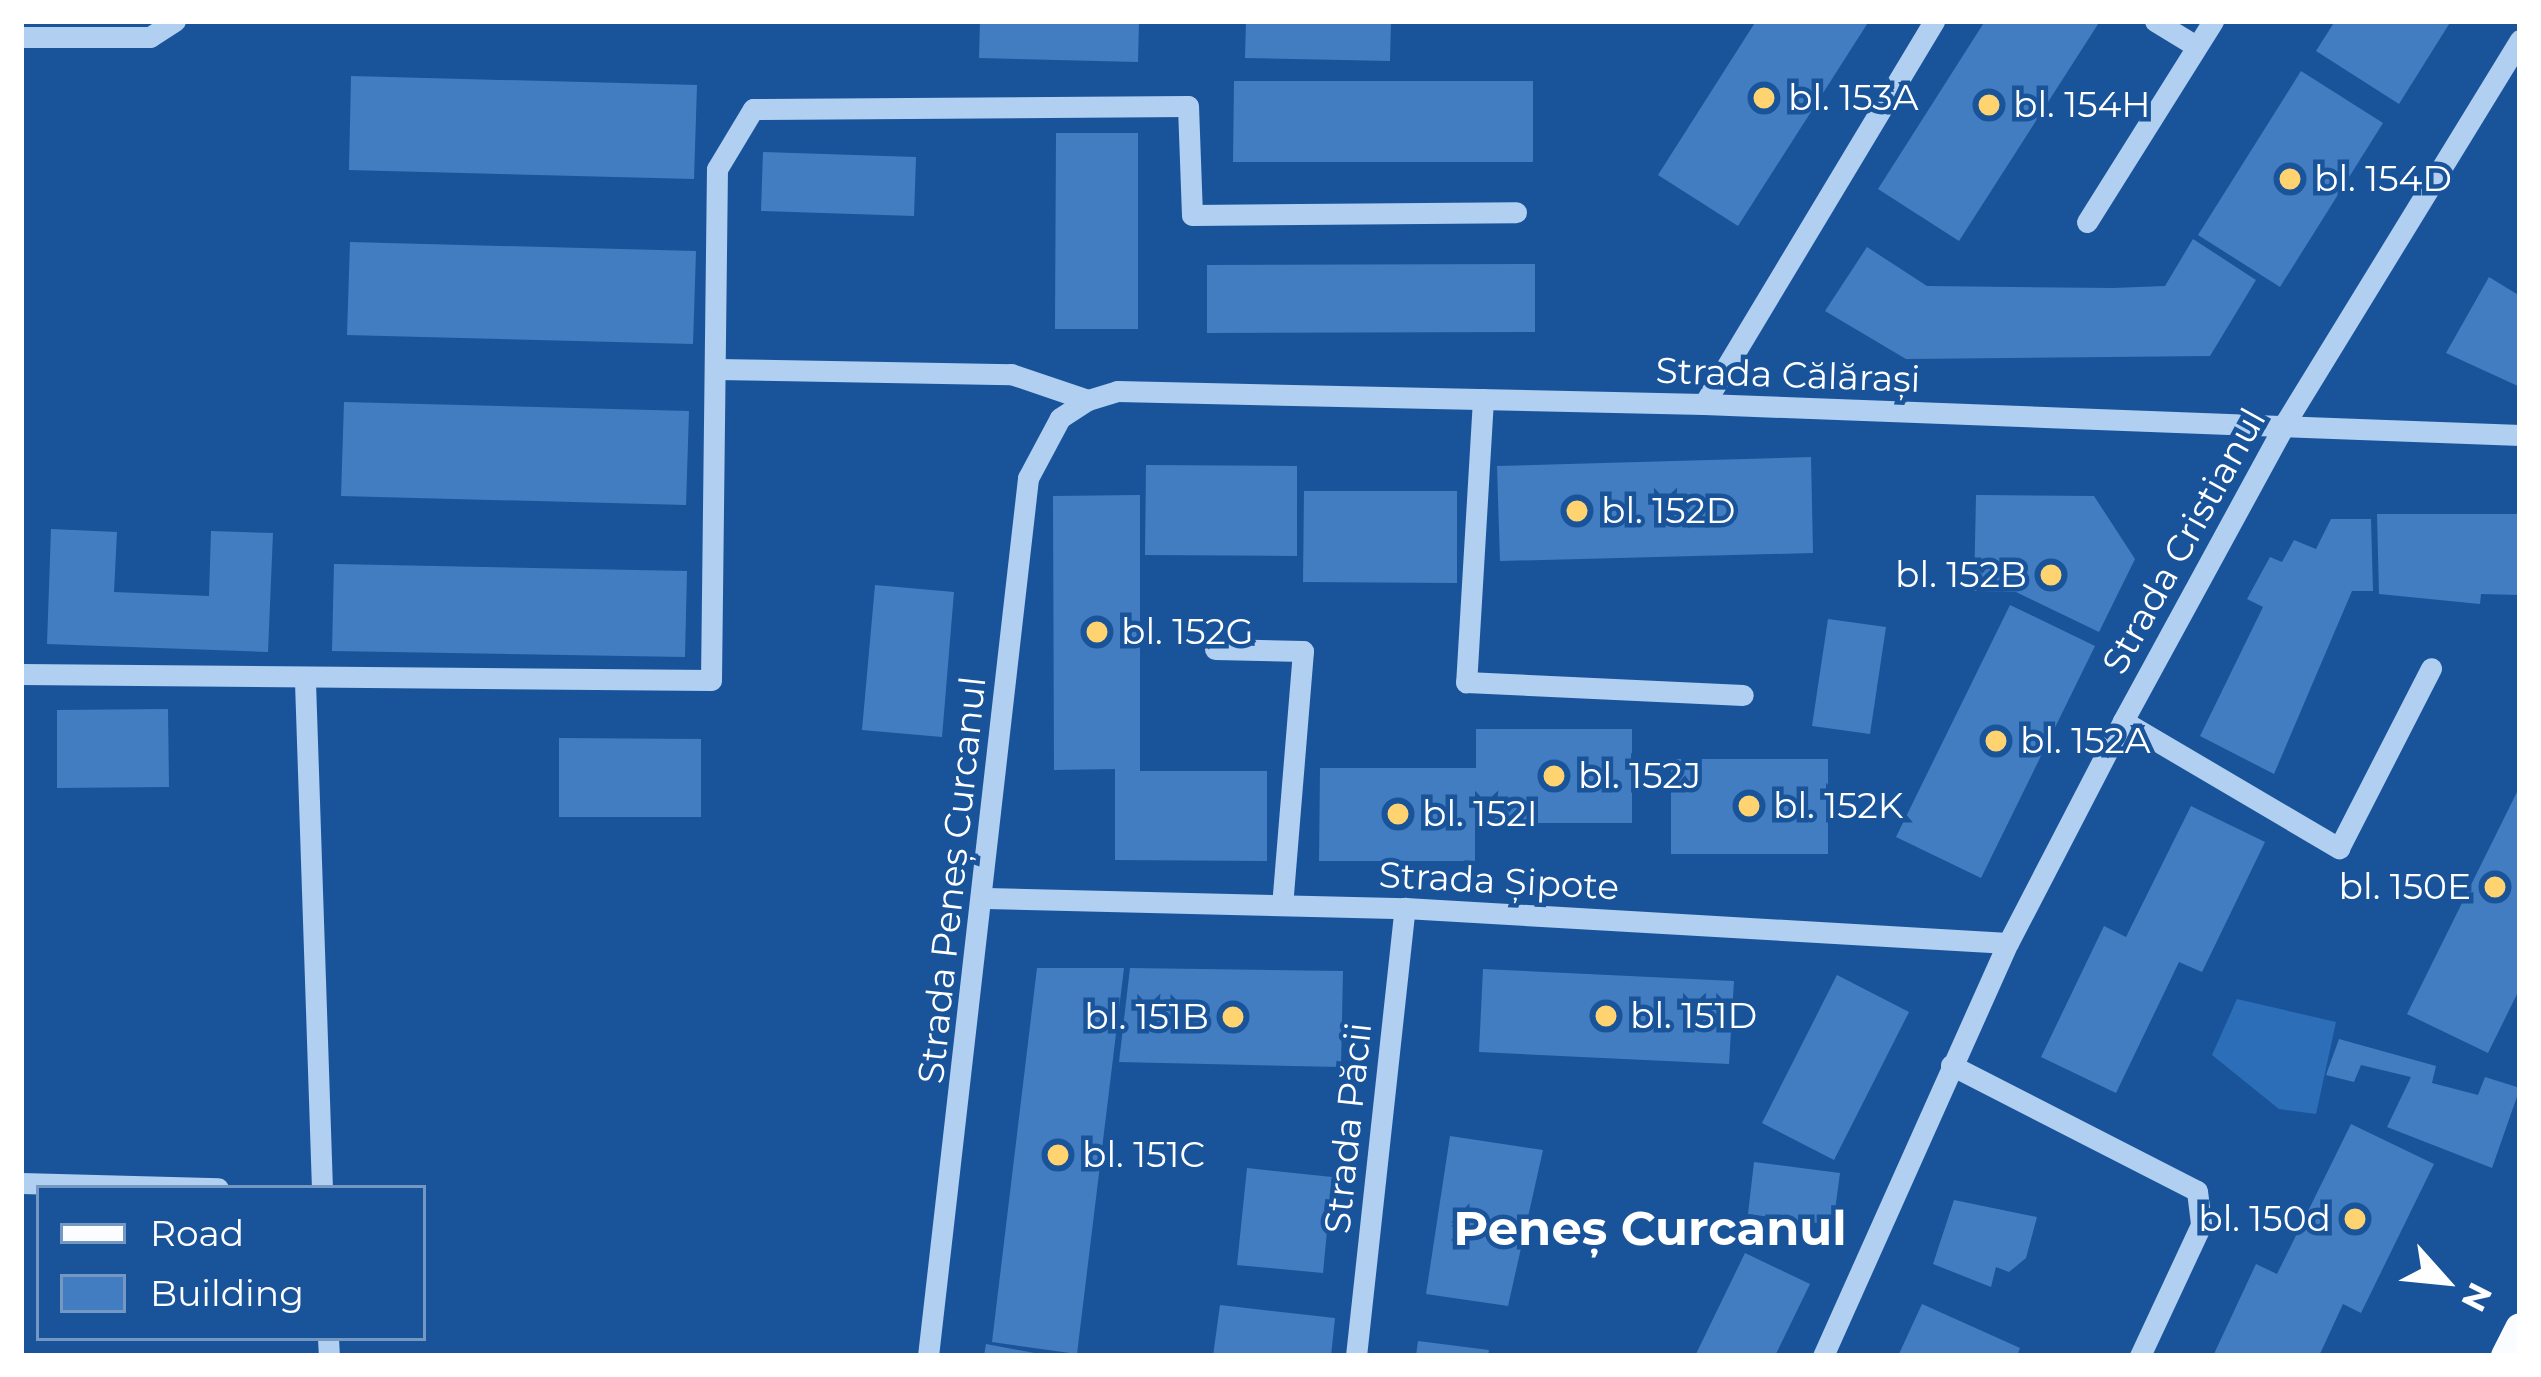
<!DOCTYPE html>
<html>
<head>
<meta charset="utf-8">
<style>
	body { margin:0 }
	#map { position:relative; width:2541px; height:1377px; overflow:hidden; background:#19549b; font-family:Montserrat,sans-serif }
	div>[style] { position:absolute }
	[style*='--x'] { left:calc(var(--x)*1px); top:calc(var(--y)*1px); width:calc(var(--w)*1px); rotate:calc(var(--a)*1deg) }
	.green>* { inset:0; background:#2d6eb8 }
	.building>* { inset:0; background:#427dc1 }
	.minor>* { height:21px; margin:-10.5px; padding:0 10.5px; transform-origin:10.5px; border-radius:10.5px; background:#b0cff1 }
	.major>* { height:30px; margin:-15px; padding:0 15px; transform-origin:15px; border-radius:15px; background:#fafcff }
	.dots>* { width:33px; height:33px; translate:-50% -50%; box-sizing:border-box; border:6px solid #19549b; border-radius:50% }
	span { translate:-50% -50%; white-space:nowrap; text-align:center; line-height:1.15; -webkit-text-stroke:9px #19549b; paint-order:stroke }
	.poi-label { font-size:36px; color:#fff }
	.left { translate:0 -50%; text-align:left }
	.right { translate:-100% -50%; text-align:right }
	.street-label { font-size:36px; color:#fff }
	.district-label { font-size:48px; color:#fff; font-weight:700 }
	.frame { position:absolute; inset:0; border:24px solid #fff; pointer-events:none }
	.legend { position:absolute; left:36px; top:1185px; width:390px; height:156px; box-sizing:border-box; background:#19549b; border:3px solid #7598c3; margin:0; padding:15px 21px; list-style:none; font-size:36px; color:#fff }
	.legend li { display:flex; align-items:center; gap:24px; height:60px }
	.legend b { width:60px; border:3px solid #7598c3 }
	.north { position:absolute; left:2385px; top:1221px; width:120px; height:120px; -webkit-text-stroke:9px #19549b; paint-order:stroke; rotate:117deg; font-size:33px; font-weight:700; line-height:48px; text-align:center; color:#fff }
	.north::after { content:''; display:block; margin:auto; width:42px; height:54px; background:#fff; clip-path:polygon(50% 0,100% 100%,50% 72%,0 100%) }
</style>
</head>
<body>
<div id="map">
	<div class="green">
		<div style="clip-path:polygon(2237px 999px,2336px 1022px,2316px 1114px,2279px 1109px,2212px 1055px)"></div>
	</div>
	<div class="building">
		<div style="clip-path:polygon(980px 21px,1139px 21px,1138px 62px,979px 58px)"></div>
		<div style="clip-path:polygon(1246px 21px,1391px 21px,1390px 61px,1245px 58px)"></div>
		<div style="clip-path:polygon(1756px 21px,1869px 21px,1738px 226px,1658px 175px)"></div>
		<div style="clip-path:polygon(1985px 21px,2100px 21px,1959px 241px,1878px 189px)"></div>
		<div style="clip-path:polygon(2335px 21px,2451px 21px,2399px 104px,2316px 51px)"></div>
		<div style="clip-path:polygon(2301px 71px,2383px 123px,2280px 287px,2198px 235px)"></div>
		<div style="clip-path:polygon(351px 76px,697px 85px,694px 179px,349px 170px)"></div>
		<div style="clip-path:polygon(1234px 81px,1533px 81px,1533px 162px,1233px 162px)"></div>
		<div style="clip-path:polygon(1056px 133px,1138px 133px,1138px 329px,1055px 329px)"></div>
		<div style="clip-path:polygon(763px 152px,916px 157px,914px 216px,761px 211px)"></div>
		<div style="clip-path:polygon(2193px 239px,2256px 280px,2210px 356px,1906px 359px,1825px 311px,1867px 247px,1927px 286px,2113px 288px,2165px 286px)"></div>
		<div style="clip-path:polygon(350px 242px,696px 251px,693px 344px,347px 335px)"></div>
		<div style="clip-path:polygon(1535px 264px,1535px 332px,1207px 333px,1207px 265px)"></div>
		<div style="clip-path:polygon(2489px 277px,2520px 296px,2520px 387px,2446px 353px)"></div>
		<div style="clip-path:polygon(344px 402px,689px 411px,686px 505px,341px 496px)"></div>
		<div style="clip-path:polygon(1811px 457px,1813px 553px,1500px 561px,1497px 466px)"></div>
		<div style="clip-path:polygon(1146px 465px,1297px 466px,1297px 556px,1145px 555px)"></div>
		<div style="clip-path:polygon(1304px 491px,1457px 491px,1457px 583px,1303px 582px)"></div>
		<div style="clip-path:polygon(1140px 495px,1140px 771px,1267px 771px,1267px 861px,1115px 860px,1115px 769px,1054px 770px,1053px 496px)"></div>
		<div style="clip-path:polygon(1976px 495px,2094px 496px,2135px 559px,2099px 632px,2016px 592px,1974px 591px)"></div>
		<div style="clip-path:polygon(2377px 514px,2520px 514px,2520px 595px,2481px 594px,2480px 604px,2379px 594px)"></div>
		<div style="clip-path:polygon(2331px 519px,2371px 519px,2373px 591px,2352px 591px,2274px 774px,2200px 736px,2263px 607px,2247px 599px,2270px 557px,2282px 562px,2294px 540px,2316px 549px)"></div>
		<div style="clip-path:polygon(51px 529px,117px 532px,114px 592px,209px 596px,211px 531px,273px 533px,268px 652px,47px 644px)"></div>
		<div style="clip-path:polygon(334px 564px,687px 571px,685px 657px,332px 651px)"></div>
		<div style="clip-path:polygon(875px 585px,954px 592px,942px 737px,862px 730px)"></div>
		<div style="clip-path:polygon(2010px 605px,2095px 646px,1981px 878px,1896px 837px)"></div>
		<div style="clip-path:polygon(1828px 619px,1886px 627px,1870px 734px,1812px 726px)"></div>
		<div style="clip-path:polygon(168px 709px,169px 787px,57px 788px,57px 710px)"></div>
		<div style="clip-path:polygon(1476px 729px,1632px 729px,1632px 823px,1475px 823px,1475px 861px,1319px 861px,1320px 768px,1476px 768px)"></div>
		<div style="clip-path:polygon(559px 738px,701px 739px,701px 817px,559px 817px)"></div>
		<div style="clip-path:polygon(1671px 759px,1828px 759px,1828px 854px,1671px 854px)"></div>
		<div style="clip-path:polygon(2520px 786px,2520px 988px,2488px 1053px,2407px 1014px)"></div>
		<div style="clip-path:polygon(2191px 806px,2265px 842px,2202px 972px,2179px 962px,2116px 1093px,2041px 1057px,2104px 926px,2126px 937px)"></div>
		<div style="clip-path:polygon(1037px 968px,1124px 968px,1077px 1354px,992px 1342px)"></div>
		<div style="clip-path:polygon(1130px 968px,1343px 971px,1341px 1067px,1119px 1062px)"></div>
		<div style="clip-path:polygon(1483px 969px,1734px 981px,1729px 1064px,1479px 1052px)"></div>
		<div style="clip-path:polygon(1837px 975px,1909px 1012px,1834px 1160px,1762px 1123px)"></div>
		<div style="clip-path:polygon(2339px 1039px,2436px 1066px,2432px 1083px,2478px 1095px,2485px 1077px,2520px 1088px,2492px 1168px,2387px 1127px,2411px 1077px,2361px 1065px,2354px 1082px,2326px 1075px)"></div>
		<div style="clip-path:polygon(2351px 1124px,2434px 1164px,2361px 1313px,2343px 1304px,2319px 1356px,2213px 1356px,2256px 1264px,2277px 1274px)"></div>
		<div style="clip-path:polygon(1450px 1136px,1543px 1150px,1508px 1306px,1426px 1294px)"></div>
		<div style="clip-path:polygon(1754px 1162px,1840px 1173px,1833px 1225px,1748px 1214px)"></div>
		<div style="clip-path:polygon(1247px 1168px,1332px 1177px,1323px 1273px,1237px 1265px)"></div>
		<div style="clip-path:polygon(1954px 1200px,2037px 1217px,2026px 1258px,2009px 1272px,1996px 1267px,1991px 1287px,1933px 1264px)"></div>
		<div style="clip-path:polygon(1745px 1253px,1810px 1284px,1775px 1356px,1695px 1356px)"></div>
		<div style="clip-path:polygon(1922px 1304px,2020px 1348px,2017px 1356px,1898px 1356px)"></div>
		<div style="clip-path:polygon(1220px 1305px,1335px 1318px,1331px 1356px,1213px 1356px)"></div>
		<div style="clip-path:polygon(1418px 1341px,1489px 1350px,1488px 1356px,1416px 1356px)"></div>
		<div style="clip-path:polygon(986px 1344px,1040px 1354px,1039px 1356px,984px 1356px)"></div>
	</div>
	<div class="minor">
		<div style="--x:2155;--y:21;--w:48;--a:31.4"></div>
		<div style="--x:21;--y:37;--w:129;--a:0"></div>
		<div style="--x:150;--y:37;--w:30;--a:-33"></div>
		<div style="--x:2087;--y:222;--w:237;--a:-57.9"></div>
		<div style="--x:716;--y:369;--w:295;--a:1"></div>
		<div style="--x:1011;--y:374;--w:81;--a:18.7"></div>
		<div style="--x:1483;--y:399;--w:284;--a:93.4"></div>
		<div style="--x:1466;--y:682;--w:277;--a:2.7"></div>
		<div style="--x:1704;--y:404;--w:447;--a:-59"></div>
		<div style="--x:1215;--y:649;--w:88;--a:1.3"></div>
		<div style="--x:1303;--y:651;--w:254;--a:94.7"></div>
		<div style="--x:21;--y:674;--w:690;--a:0.5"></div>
		<div style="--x:711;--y:680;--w:511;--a:-89.33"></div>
		<div style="--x:717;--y:169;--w:70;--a:-59"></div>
		<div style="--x:753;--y:109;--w:435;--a:-0.4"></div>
		<div style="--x:1188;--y:106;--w:109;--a:87.9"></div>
		<div style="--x:1192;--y:215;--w:324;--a:-0.5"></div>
		<div style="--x:305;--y:682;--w:506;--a:88.08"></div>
		<div style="--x:2123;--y:721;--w:251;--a:30.5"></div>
		<div style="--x:2339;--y:848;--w:202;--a:-62.9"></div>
		<div style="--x:986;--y:898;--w:419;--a:1.4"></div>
		<div style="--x:1405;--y:908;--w:604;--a:3.32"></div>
		<div style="--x:1951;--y:1065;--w:276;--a:27.1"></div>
		<div style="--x:2197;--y:1191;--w:34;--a:83"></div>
		<div style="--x:2201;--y:1225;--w:145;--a:115"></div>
		<div style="--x:21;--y:1183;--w:197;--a:1.5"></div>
		<div style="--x:328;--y:1338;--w:18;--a:87"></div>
		<div style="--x:928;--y:1356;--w:884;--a:-83.5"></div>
		<div style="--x:1028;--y:478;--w:68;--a:-61.9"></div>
		<div style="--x:1060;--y:418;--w:33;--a:-33"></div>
		<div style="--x:1088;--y:400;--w:30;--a:-17"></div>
		<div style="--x:1117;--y:391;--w:587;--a:1.27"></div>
		<div style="--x:1704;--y:404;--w:817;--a:2.18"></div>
		<div style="--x:1356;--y:1356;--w:451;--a:-83.8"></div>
		<div style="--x:1823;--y:1356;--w:453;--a:-65.9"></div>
		<div style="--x:2008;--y:943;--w:250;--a:-62.6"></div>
		<div style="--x:2123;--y:721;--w:343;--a:-61.4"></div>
		<div style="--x:2287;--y:420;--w:446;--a:-58.5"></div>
	</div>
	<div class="major">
		<div style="--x:2506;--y:1356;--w:31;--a:-63"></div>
	</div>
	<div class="dots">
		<div style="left:1764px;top:98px;background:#ffd370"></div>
		<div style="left:1989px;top:105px;background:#ffd370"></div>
		<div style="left:2290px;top:179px;background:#ffd370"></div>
		<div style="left:1577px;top:511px;background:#ffd370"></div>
		<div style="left:2051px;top:575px;background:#ffd370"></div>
		<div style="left:1097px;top:632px;background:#ffd370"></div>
		<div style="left:1996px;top:741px;background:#ffd370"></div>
		<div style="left:1554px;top:776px;background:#ffd370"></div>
		<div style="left:1749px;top:806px;background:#ffd370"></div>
		<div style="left:1398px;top:814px;background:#ffd370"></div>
		<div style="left:2495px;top:887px;background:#ffd370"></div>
		<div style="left:1606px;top:1016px;background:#ffd370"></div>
		<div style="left:1233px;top:1017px;background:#ffd370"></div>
		<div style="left:1058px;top:1155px;background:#ffd370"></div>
		<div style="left:2355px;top:1219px;background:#ffd370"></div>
	</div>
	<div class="poi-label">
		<span class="left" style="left:1788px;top:98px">bl. 153A</span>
		<span class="left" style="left:2013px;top:105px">bl. 154H</span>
		<span class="left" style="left:2314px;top:179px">bl. 154D</span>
		<span class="left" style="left:1601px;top:511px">bl. 152D</span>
		<span class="right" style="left:2027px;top:575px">bl. 152B</span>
		<span class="left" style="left:1121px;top:632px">bl. 152G</span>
		<span class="left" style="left:2020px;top:741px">bl. 152A</span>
		<span class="left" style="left:1578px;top:776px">bl. 152J</span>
		<span class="left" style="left:1773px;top:806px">bl. 152K</span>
		<span class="left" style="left:1422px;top:814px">bl. 152I</span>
		<span class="right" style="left:2471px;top:887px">bl. 150E</span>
		<span class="left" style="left:1630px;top:1016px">bl. 151D</span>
		<span class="right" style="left:1209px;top:1017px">bl. 151B</span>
		<span class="left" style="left:1082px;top:1155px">bl. 151C</span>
		<span class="right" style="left:2331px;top:1219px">bl. 150d</span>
	</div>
	<div class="street-label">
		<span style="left:1788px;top:375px;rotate:2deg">Strada Călărași</span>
		<span style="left:2184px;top:541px;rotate:-61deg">Strada Cristianul</span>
		<span style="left:952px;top:880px;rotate:-84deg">Strada Peneș Curcanul</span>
		<span style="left:1499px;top:881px;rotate:3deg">Strada Șipote</span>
		<span style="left:1348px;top:1128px;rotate:-84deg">Strada Păcii</span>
	</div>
	<div class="district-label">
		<span style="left:1650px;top:1229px">Peneș Curcanul</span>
	</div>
	<div class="frame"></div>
	<ul class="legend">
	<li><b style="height:15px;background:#fafcff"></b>Road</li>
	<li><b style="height:33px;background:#427dc1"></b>Building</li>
	</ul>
	<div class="north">N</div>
</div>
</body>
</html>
